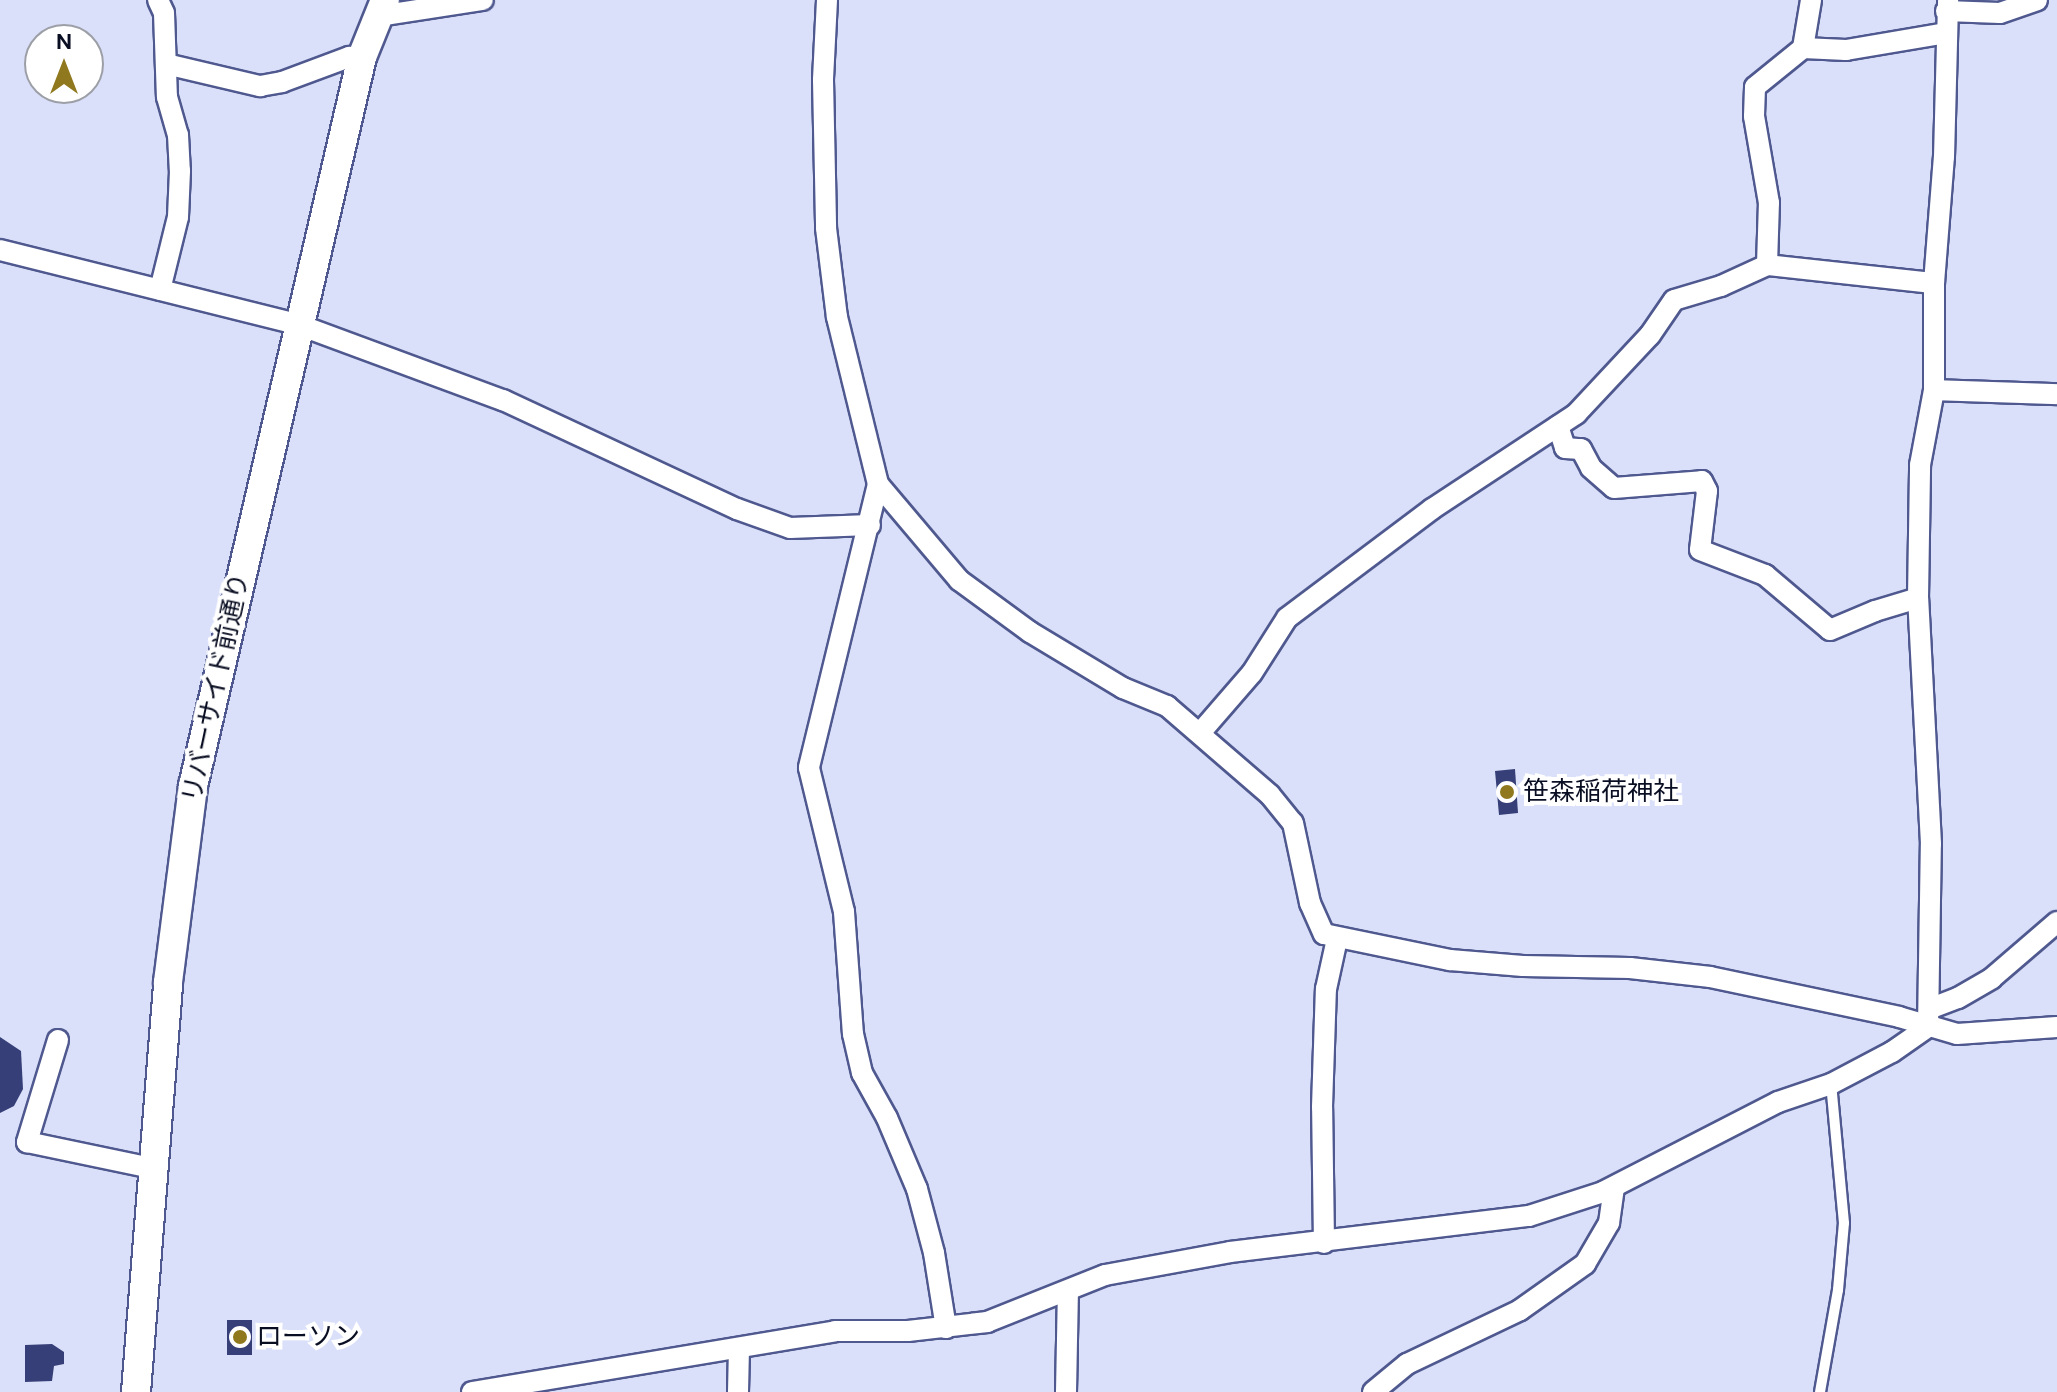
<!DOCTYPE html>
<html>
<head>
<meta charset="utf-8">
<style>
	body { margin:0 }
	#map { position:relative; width:2057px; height:1392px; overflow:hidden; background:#dae0f9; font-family:"DM Sans","Noto Sans JP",sans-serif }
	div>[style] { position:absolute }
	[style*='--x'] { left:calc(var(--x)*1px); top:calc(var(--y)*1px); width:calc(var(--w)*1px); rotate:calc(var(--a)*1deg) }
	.building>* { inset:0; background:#363f77 }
	.roads { filter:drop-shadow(2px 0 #4f598f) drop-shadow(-2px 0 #4f598f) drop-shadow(0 2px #4f598f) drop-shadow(0 -2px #4f598f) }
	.lane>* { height:10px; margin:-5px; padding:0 5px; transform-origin:5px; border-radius:5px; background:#fff }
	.street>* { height:20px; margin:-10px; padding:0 10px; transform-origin:10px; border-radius:10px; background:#fff }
	.secondary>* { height:28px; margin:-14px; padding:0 14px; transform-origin:14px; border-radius:14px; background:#fff }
	.dots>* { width:22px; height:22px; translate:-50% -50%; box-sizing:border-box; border:4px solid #fff; border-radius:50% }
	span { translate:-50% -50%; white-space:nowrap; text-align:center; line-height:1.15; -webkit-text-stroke:8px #fff; paint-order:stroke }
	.street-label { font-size:26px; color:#0a0e22 }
	.poi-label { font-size:26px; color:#0a0e22 }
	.left { translate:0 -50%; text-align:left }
	.north { position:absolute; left:24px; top:24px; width:80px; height:80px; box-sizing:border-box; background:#fff; border:2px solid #9d9fa7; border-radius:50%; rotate:0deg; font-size:22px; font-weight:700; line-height:32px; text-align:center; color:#0a0e22 }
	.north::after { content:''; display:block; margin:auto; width:28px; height:36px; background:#8f781d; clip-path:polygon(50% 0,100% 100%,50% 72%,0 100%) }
</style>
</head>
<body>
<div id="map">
	<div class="building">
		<div style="clip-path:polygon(1515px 769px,1518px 813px,1499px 815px,1495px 771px)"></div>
		<div style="clip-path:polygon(0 1037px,21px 1051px,23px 1089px,14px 1106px,0 1113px)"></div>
		<div style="clip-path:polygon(227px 1320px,252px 1320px,252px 1355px,227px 1355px)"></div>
		<div style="clip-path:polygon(52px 1344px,64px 1352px,64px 1364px,54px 1366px,52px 1381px,25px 1382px,25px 1345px)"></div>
	</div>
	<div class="roads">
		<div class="lane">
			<div style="--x:1820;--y:1392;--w:104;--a:-80"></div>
			<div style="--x:1838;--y:1290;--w:67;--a:-84.9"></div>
			<div style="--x:1844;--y:1223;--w:140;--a:-95.3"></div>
		</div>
		<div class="street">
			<div style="--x:158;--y:0;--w:14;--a:65"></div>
			<div style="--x:164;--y:13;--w:84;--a:88"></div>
			<div style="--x:167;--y:97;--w:40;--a:74"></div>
			<div style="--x:178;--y:135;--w:36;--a:87"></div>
			<div style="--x:180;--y:171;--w:46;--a:92.5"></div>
			<div style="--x:178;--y:217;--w:75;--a:103.9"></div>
			<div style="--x:827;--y:0;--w:80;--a:92.9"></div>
			<div style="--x:823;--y:80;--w:148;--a:88.8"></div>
			<div style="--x:826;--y:228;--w:90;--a:83"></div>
			<div style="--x:837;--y:317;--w:172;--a:76.2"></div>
			<div style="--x:878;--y:484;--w:126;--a:49.8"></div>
			<div style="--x:959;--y:580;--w:88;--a:36.2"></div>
			<div style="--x:1030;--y:632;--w:109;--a:31.1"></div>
			<div style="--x:1123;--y:688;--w:48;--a:22.2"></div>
			<div style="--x:1167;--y:706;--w:136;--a:40.8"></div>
			<div style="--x:1270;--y:795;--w:36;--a:51"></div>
			<div style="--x:1293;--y:823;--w:82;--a:78"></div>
			<div style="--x:1310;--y:903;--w:34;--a:66"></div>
			<div style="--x:1324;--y:934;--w:129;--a:11.7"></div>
			<div style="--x:1450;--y:960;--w:73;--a:4.7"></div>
			<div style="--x:1523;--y:966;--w:107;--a:1.1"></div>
			<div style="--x:1630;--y:968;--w:81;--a:6.4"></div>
			<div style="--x:1710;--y:977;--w:193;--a:11.9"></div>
			<div style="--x:1899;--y:1017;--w:60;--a:16.3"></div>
			<div style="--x:1957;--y:1034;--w:100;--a:-4"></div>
			<div style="--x:1946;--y:11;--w:54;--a:2.1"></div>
			<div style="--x:2000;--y:13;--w:39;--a:-19"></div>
			<div style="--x:378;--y:16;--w:106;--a:-8.7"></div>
			<div style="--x:1803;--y:48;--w:43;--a:2.7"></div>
			<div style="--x:1846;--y:50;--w:101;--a:-9.6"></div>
			<div style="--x:166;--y:64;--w:97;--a:13.2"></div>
			<div style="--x:260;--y:86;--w:22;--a:-10"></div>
			<div style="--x:282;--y:82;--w:72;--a:-20.5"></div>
			<div style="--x:349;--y:57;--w:13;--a:0"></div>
			<div style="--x:0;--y:250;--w:306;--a:14"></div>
			<div style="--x:297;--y:324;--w:220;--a:20.3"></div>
			<div style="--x:503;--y:400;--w:258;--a:25"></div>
			<div style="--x:737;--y:509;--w:56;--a:19.7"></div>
			<div style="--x:790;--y:528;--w:80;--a:-2.1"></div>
			<div style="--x:1767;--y:265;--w:62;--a:-88.2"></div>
			<div style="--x:1769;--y:203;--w:88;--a:-99.8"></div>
			<div style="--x:1754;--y:116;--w:29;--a:-88"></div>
			<div style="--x:1755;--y:87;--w:62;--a:-39.1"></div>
			<div style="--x:1803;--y:48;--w:49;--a:-80.5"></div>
			<div style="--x:1934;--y:390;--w:123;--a:1.9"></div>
			<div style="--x:1558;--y:426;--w:23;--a:72"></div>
			<div style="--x:1565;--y:448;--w:16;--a:4"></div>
			<div style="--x:1581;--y:449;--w:21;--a:62"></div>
			<div style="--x:1591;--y:468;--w:30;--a:41"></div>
			<div style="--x:1614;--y:488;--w:88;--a:-4.5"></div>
			<div style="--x:1702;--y:481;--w:11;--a:63"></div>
			<div style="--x:1707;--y:491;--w:59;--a:96.8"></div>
			<div style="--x:1700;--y:550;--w:70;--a:21"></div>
			<div style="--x:1765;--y:575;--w:85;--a:40.2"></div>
			<div style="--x:1830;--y:630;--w:49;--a:-22.9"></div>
			<div style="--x:1875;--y:611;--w:45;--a:-16.8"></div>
			<div style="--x:878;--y:484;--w:292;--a:103.7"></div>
			<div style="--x:809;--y:768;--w:148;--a:76.3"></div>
			<div style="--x:844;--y:912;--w:122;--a:85.8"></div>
			<div style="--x:853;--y:1034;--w:40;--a:77"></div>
			<div style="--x:862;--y:1073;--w:51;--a:60.9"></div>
			<div style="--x:887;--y:1118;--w:77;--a:67.1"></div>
			<div style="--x:917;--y:1189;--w:66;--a:75.1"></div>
			<div style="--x:934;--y:1253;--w:76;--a:80.9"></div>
			<div style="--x:1200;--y:733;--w:79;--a:-49.1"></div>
			<div style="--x:1252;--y:673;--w:65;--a:-57.5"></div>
			<div style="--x:1287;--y:618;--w:181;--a:-36.9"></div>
			<div style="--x:1432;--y:509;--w:173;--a:-33.4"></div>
			<div style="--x:1576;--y:414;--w:108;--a:-46.9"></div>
			<div style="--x:1650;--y:335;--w:42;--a:-55.6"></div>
			<div style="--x:1674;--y:300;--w:49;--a:-16.6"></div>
			<div style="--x:1721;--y:286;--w:51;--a:-24.5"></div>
			<div style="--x:1767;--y:265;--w:168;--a:6.2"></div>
			<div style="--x:1929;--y:1009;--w:31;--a:-21"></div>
			<div style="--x:1958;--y:998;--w:39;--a:-30"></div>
			<div style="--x:1992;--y:978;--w:86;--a:-40.7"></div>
			<div style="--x:1928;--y:1027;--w:183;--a:-89.1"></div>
			<div style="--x:1931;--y:844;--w:246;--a:-93"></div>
			<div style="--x:1918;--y:598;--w:133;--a:-89.1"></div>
			<div style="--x:1920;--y:465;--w:76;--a:-79.4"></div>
			<div style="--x:1934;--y:390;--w:107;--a:-90"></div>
			<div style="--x:1934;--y:283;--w:126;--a:-85.5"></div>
			<div style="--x:1944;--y:157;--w:157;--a:-88.5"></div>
			<div style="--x:58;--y:1040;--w:107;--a:106.9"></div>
			<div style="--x:27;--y:1142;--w:132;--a:11.8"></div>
			<div style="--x:1324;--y:1243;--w:136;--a:-90.8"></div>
			<div style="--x:1322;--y:1107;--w:118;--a:-88.1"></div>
			<div style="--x:1326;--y:989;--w:51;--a:-77.6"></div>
			<div style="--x:472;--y:1392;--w:368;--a:-9.5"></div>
			<div style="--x:835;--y:1331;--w:73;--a:0"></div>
			<div style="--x:908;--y:1331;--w:80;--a:-6.5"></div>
			<div style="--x:987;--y:1322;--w:127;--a:-21.7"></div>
			<div style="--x:1105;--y:1275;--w:127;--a:-10.4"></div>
			<div style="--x:1230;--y:1252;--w:301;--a:-6.9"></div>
			<div style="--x:1529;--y:1216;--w:78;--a:-18"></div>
			<div style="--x:1603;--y:1192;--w:197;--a:-27.2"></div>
			<div style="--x:1778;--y:1102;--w:56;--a:-18.8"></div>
			<div style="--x:1831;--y:1084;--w:69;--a:-27.7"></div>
			<div style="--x:1892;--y:1052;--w:44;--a:-34.8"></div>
			<div style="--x:738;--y:1392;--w:43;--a:-88.7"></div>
			<div style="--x:1066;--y:1392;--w:100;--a:-88.9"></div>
			<div style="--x:1373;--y:1392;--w:44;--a:-39.5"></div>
			<div style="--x:1407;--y:1364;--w:125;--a:-25.5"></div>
			<div style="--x:1520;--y:1310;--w:80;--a:-35.3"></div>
			<div style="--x:1585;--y:1264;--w:48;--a:-59.7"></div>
			<div style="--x:1609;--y:1223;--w:36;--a:-82"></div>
		</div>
		<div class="secondary">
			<div style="--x:136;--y:1392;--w:411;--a:-85.5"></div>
			<div style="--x:168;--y:982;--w:198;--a:-82.7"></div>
			<div style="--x:193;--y:786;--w:748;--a:-76.95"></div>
			<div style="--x:362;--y:57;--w:61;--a:-68"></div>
		</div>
	</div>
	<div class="dots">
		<div style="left:1507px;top:792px;background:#8f781d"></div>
		<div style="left:240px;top:1337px;background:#8f781d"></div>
	</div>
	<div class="street-label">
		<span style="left:216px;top:688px;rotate:-78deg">リバーサイド前通り</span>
	</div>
	<div class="poi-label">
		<span class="left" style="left:1523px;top:792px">笹森稲荷神社</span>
		<span class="left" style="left:256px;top:1337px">ローソン</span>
	</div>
	<div class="north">N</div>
</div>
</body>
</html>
